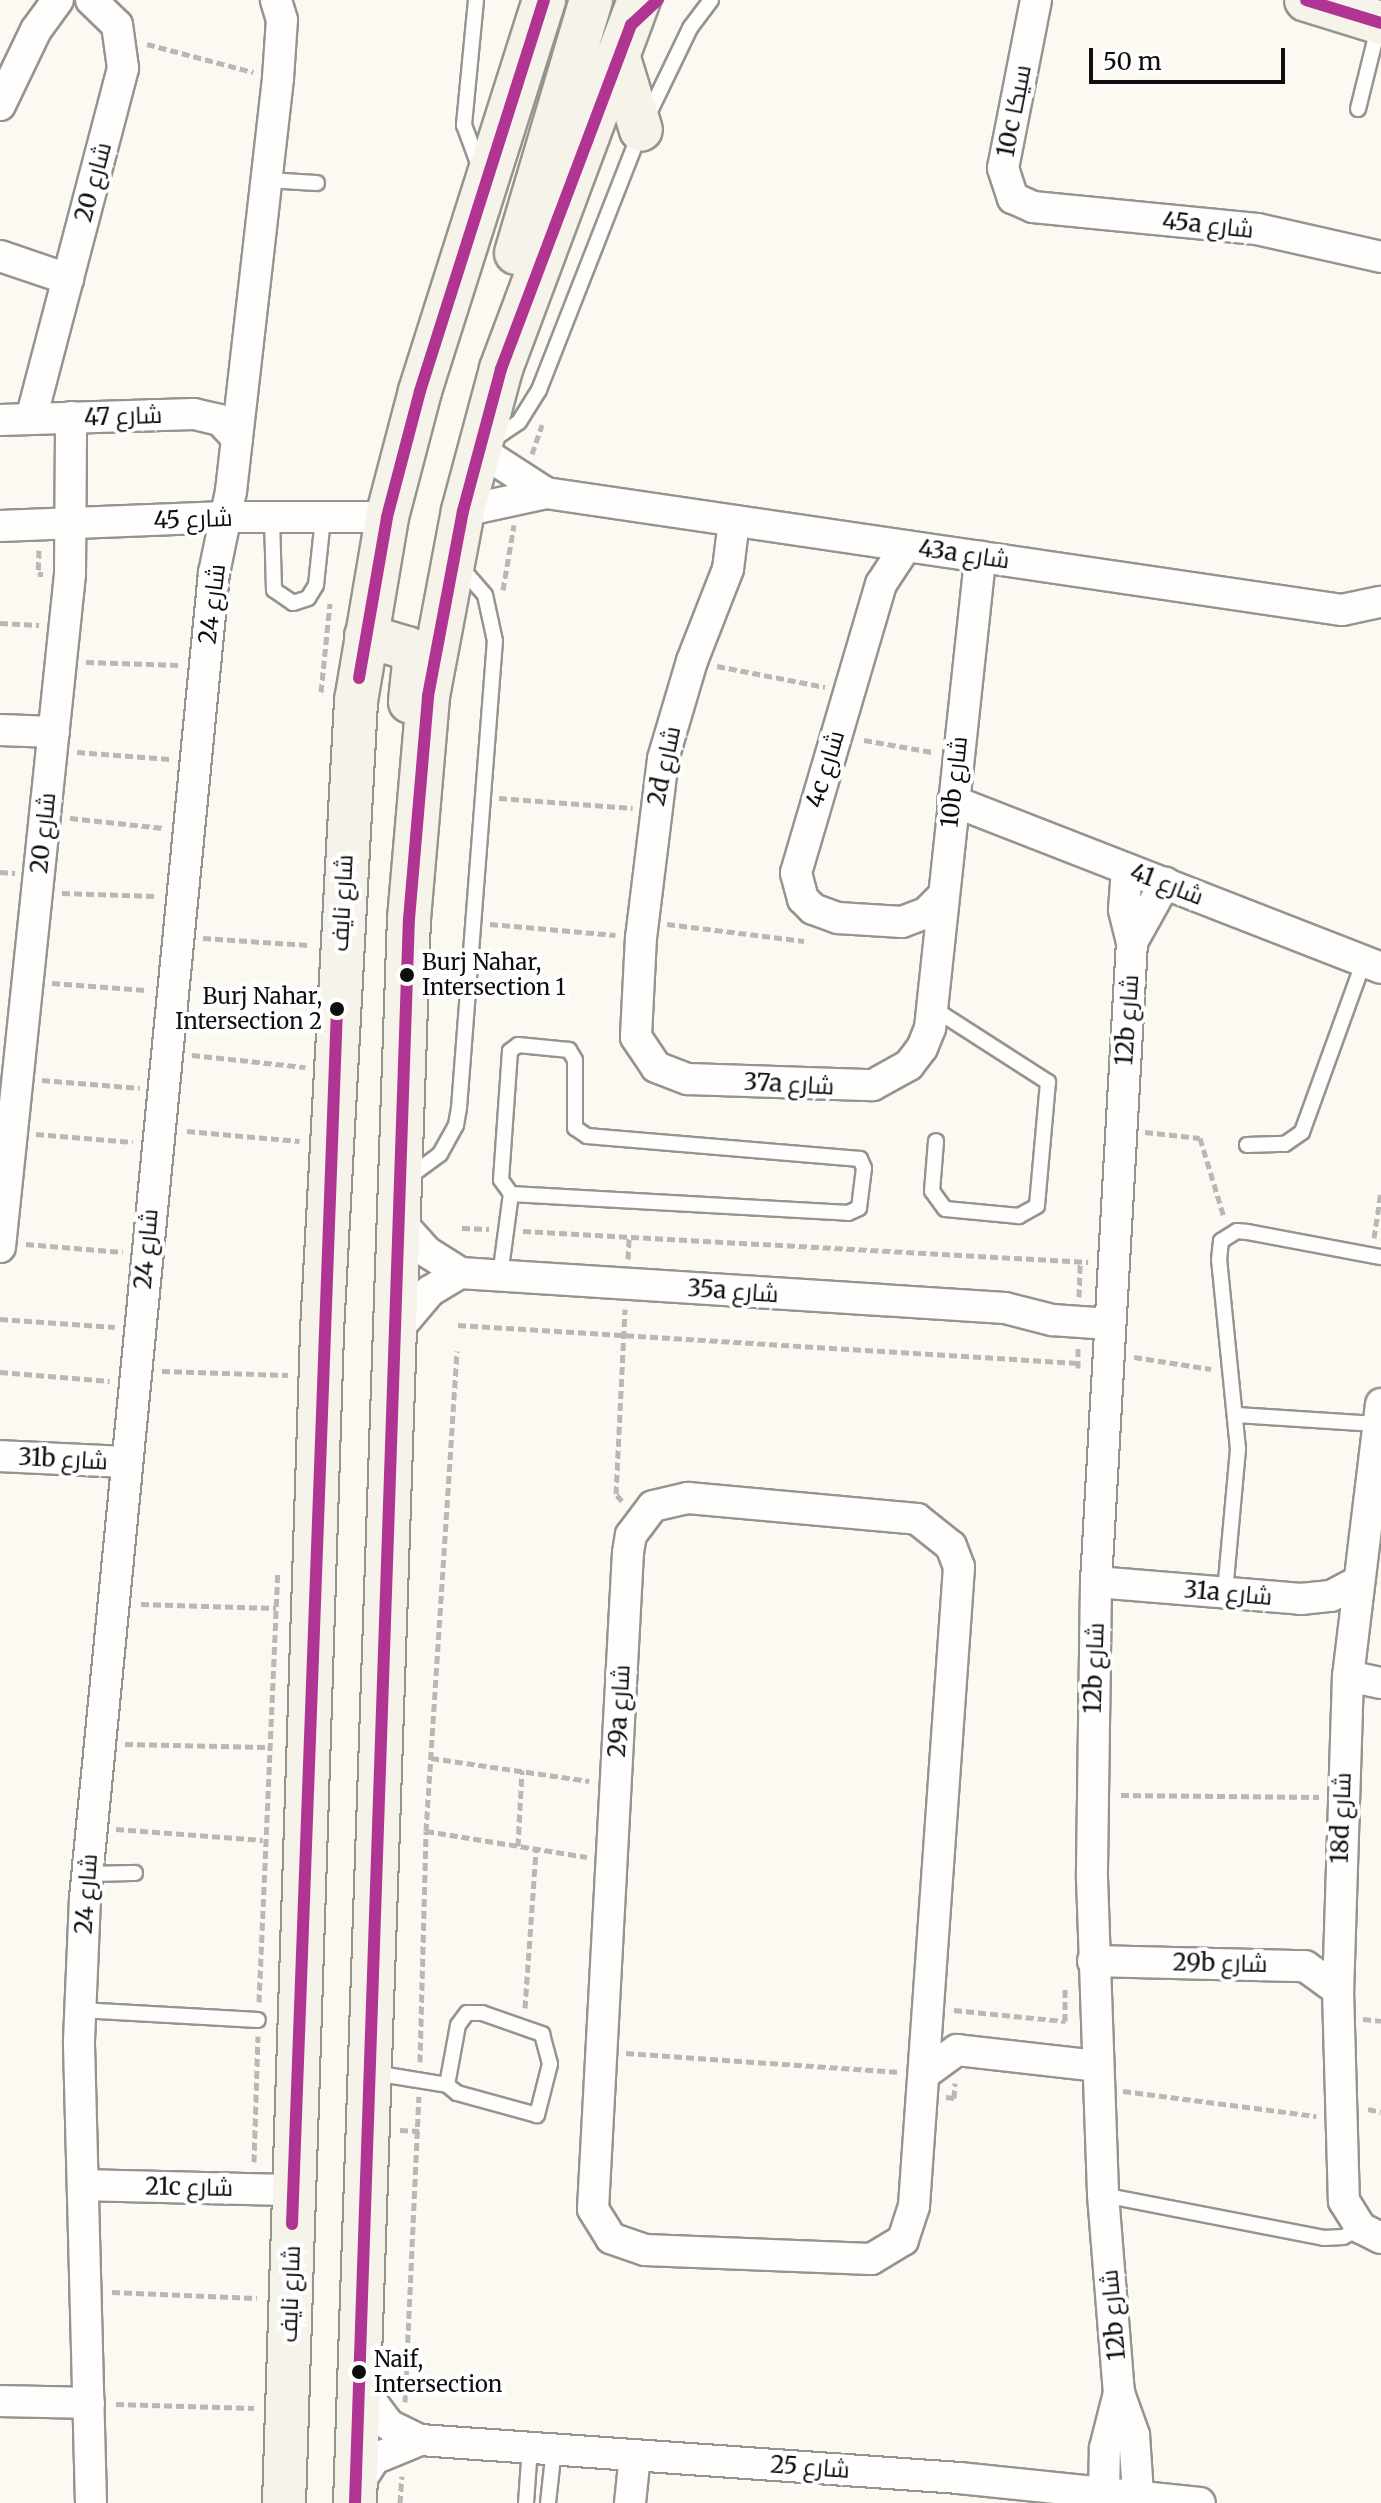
<!DOCTYPE html>
<html>
<head>
<meta charset="utf-8">
<style>
	body { margin:0 }
	#map { position:relative; width:1381px; height:2503px; overflow:hidden; background:#fcf9f2; font-family:Merriweather,Cairo,serif }
	div>[style] { position:absolute }
	[style*='--x'] { left:calc(var(--x)*1px); top:calc(var(--y)*1px); width:calc(var(--w)*1px); rotate:calc(var(--a)*1deg) }
	.path>* { height:5px; margin-top:-2.5px; transform-origin:0; background:repeating-linear-gradient(90deg,#b8b8b6 0 8px,transparent 0 12px) }
	.roads { filter:drop-shadow(2px 0 #959491) drop-shadow(-2px 0 #959491) drop-shadow(0 2px #959491) drop-shadow(0 -2px #959491) }
	.service>* { height:14px; margin:-7px; padding:0 7px; transform-origin:7px; border-radius:7px; background:#fffefd }
	.minor>* { height:30px; margin:-15px; padding:0 15px; transform-origin:15px; border-radius:15px; background:#fffefd }
	.secondary>* { height:42px; margin:-21px; padding:0 21px; transform-origin:21px; border-radius:21px; background:#f5f3ea }
	.bus-1>* { height:12px; margin:-6px; padding:0 6px; transform-origin:6px; border-radius:6px; background:#b03593 }
	.dots>* { width:22px; height:22px; translate:-50% -50%; box-sizing:border-box; border:4px solid #fff; border-radius:50% }
	span { translate:-50% -50%; white-space:nowrap; text-align:center; line-height:1.15; -webkit-text-stroke:8px #fff; paint-order:stroke }
	.bus-label { font-size:22px; color:#0e0e0e }
	.left { translate:0 -50%; text-align:left }
	.right { translate:-100% -50%; text-align:right }
	.street-label { font-size:24px; color:#0e0e0e }
	.scale { position:absolute; left:1089px; top:48px; width:196px; height:36px; box-sizing:border-box; border:4px solid #0e0e0e; border-top:0; padding-left:10px; font-size:24px; line-height:28px; white-space:nowrap; color:#0e0e0e; -webkit-text-stroke:6px #fff; paint-order:stroke }
</style>
</head>
<body>
<div id="map">
	<div class="path">
		<div style="--x:147;--y:44;--w:110;--a:14.8"></div>
		<div style="--x:532;--y:454;--w:31;--a:-71"></div>
		<div style="--x:39;--y:550;--w:24;--a:92"></div>
		<div style="--x:38;--y:574;--w:5;--a:0"></div>
		<div style="--x:503;--y:590;--w:66;--a:-80.4"></div>
		<div style="--x:0;--y:623;--w:39;--a:3"></div>
		<div style="--x:86;--y:662;--w:94;--a:1.8"></div>
		<div style="--x:717;--y:666;--w:110;--a:11"></div>
		<div style="--x:321;--y:692;--w:89;--a:-84.2"></div>
		<div style="--x:864;--y:740;--w:69;--a:10"></div>
		<div style="--x:77;--y:752;--w:93;--a:4.3"></div>
		<div style="--x:499;--y:798;--w:134;--a:4.3"></div>
		<div style="--x:70;--y:818;--w:94;--a:6.1"></div>
		<div style="--x:0;--y:872;--w:15;--a:4"></div>
		<div style="--x:62;--y:893;--w:94;--a:1.8"></div>
		<div style="--x:490;--y:924;--w:126;--a:5"></div>
		<div style="--x:667;--y:924;--w:138;--a:7.1"></div>
		<div style="--x:203;--y:938;--w:106;--a:3.8"></div>
		<div style="--x:52;--y:983;--w:94;--a:4.3"></div>
		<div style="--x:192;--y:1055;--w:114;--a:6.1"></div>
		<div style="--x:42;--y:1080;--w:98;--a:4.7"></div>
		<div style="--x:187;--y:1131;--w:113;--a:5.1"></div>
		<div style="--x:1145;--y:1132;--w:55;--a:6.2"></div>
		<div style="--x:1200;--y:1138;--w:83;--a:73.1"></div>
		<div style="--x:36;--y:1134;--w:97;--a:4.7"></div>
		<div style="--x:462;--y:1228;--w:27;--a:2"></div>
		<div style="--x:523;--y:1231;--w:566;--a:3.14"></div>
		<div style="--x:1374;--y:1238;--w:48;--a:-81.5"></div>
		<div style="--x:26;--y:1244;--w:97;--a:4.7"></div>
		<div style="--x:628;--y:1259;--w:22;--a:-87"></div>
		<div style="--x:1079;--y:1297;--w:35;--a:-88"></div>
		<div style="--x:0;--y:1319;--w:115;--a:4"></div>
		<div style="--x:458;--y:1325;--w:621;--a:3.51"></div>
		<div style="--x:1134;--y:1357;--w:78;--a:8.9"></div>
		<div style="--x:1078;--y:1368;--w:22;--a:-90"></div>
		<div style="--x:162;--y:1371;--w:126;--a:1.8"></div>
		<div style="--x:0;--y:1372;--w:110;--a:4.7"></div>
		<div style="--x:622;--y:1501;--w:9;--a:-131"></div>
		<div style="--x:616;--y:1494;--w:185;--a:-87.2"></div>
		<div style="--x:141;--y:1604;--w:135;--a:1.7"></div>
		<div style="--x:125;--y:1744;--w:143;--a:1.2"></div>
		<div style="--x:431;--y:1758;--w:160;--a:8.3"></div>
		<div style="--x:1121;--y:1795;--w:198;--a:0.6"></div>
		<div style="--x:116;--y:1829;--w:147;--a:4.3"></div>
		<div style="--x:426;--y:1831;--w:163;--a:9.2"></div>
		<div style="--x:518;--y:1846;--w:76;--a:-87"></div>
		<div style="--x:259;--y:2002;--w:429;--a:-87.5"></div>
		<div style="--x:525;--y:2008;--w:159;--a:-86"></div>
		<div style="--x:954;--y:2010;--w:112;--a:5.7"></div>
		<div style="--x:1065;--y:2021;--w:35;--a:-90"></div>
		<div style="--x:1363;--y:2019;--w:18;--a:6"></div>
		<div style="--x:626;--y:2053;--w:274;--a:4"></div>
		<div style="--x:420;--y:2062;--w:231;--a:-88.5"></div>
		<div style="--x:426;--y:1831;--w:481;--a:-86.3"></div>
		<div style="--x:1123;--y:2091;--w:195;--a:7.4"></div>
		<div style="--x:946;--y:2097;--w:8;--a:7"></div>
		<div style="--x:954;--y:2098;--w:15;--a:-86"></div>
		<div style="--x:1368;--y:2109;--w:13;--a:13"></div>
		<div style="--x:400;--y:2130;--w:19;--a:3"></div>
		<div style="--x:254;--y:2162;--w:126;--a:-88.2"></div>
		<div style="--x:112;--y:2292;--w:145;--a:2.4"></div>
		<div style="--x:405;--y:2402;--w:306;--a:-87.4"></div>
		<div style="--x:116;--y:2404;--w:138;--a:1.7"></div>
		<div style="--x:400;--y:2503;--w:27;--a:-86"></div>
	</div>
	<div class="roads">
		<div class="service">
			<div style="--x:476;--y:0;--w:126;--a:95.5"></div>
			<div style="--x:464;--y:125;--w:49;--a:69.7"></div>
			<div style="--x:1358;--y:109;--w:88;--a:-76.1"></div>
			<div style="--x:266;--y:180;--w:51;--a:3.4"></div>
			<div style="--x:488;--y:443;--w:37;--a:-34"></div>
			<div style="--x:519;--y:422;--w:38;--a:-58"></div>
			<div style="--x:539;--y:390;--w:279;--a:-68.6"></div>
			<div style="--x:641;--y:130;--w:113;--a:-64.3"></div>
			<div style="--x:690;--y:28;--w:35;--a:-53"></div>
			<div style="--x:272;--y:518;--w:72;--a:88.4"></div>
			<div style="--x:274;--y:590;--w:23;--a:34"></div>
			<div style="--x:293;--y:603;--w:16;--a:-18"></div>
			<div style="--x:308;--y:598;--w:15;--a:-58"></div>
			<div style="--x:316;--y:585;--w:67;--a:-84"></div>
			<div style="--x:931;--y:1007;--w:139;--a:32.7"></div>
			<div style="--x:1048;--y:1082;--w:124;--a:95.1"></div>
			<div style="--x:1037;--y:1206;--w:21;--a:151"></div>
			<div style="--x:1019;--y:1216;--w:74;--a:-174.6"></div>
			<div style="--x:945;--y:1209;--w:22;--a:-126"></div>
			<div style="--x:932;--y:1191;--w:50;--a:-85.4"></div>
			<div style="--x:1247;--y:1145;--w:38;--a:-2"></div>
			<div style="--x:1285;--y:1144;--w:21;--a:-35"></div>
			<div style="--x:1302;--y:1132;--w:182;--a:-70.1"></div>
			<div style="--x:405;--y:1180;--w:44;--a:-36.6"></div>
			<div style="--x:440;--y:1154;--w:33;--a:-61"></div>
			<div style="--x:456;--y:1125;--w:17;--a:-80"></div>
			<div style="--x:459;--y:1108;--w:468;--a:-85.6"></div>
			<div style="--x:495;--y:641;--w:47;--a:-102.3"></div>
			<div style="--x:485;--y:595;--w:41;--a:-131.1"></div>
			<div style="--x:500;--y:1276;--w:83;--a:-82.4"></div>
			<div style="--x:511;--y:1194;--w:338;--a:3.2"></div>
			<div style="--x:848;--y:1213;--w:12;--a:-24"></div>
			<div style="--x:859;--y:1208;--w:40;--a:-82.9"></div>
			<div style="--x:864;--y:1168;--w:10;--a:-114"></div>
			<div style="--x:860;--y:1159;--w:274;--a:-175.2"></div>
			<div style="--x:587;--y:1136;--w:14;--a:-146"></div>
			<div style="--x:575;--y:1128;--w:68;--a:-90"></div>
			<div style="--x:575;--y:1060;--w:12;--a:-121"></div>
			<div style="--x:569;--y:1050;--w:51;--a:-174.4"></div>
			<div style="--x:518;--y:1045;--w:10;--a:143"></div>
			<div style="--x:510;--y:1051;--w:129;--a:94"></div>
			<div style="--x:501;--y:1180;--w:17;--a:54"></div>
			<div style="--x:1236;--y:1415;--w:141;--a:3.7"></div>
			<div style="--x:1225;--y:1592;--w:144;--a:-84.8"></div>
			<div style="--x:1238;--y:1449;--w:190;--a:-95.7"></div>
			<div style="--x:1219;--y:1260;--w:19;--a:-84"></div>
			<div style="--x:1221;--y:1241;--w:19;--a:-32"></div>
			<div style="--x:1237;--y:1231;--w:10;--a:6"></div>
			<div style="--x:1247;--y:1232;--w:136;--a:10.6"></div>
			<div style="--x:87;--y:1874;--w:48;--a:-1.2"></div>
			<div style="--x:80;--y:2010;--w:178;--a:3.2"></div>
			<div style="--x:467;--y:2013;--w:15;--a:0"></div>
			<div style="--x:482;--y:2013;--w:64;--a:19.3"></div>
			<div style="--x:542;--y:2034;--w:31;--a:75"></div>
			<div style="--x:550;--y:2064;--w:53;--a:104.3"></div>
			<div style="--x:537;--y:2115;--w:83;--a:-164.6"></div>
			<div style="--x:457;--y:2093;--w:13;--a:-141"></div>
			<div style="--x:447;--y:2085;--w:61;--a:-79.6"></div>
			<div style="--x:458;--y:2025;--w:15;--a:-53"></div>
			<div style="--x:374;--y:2073;--w:74;--a:9.3"></div>
			<div style="--x:1103;--y:2195;--w:225;--a:11"></div>
			<div style="--x:1324;--y:2238;--w:19;--a:-3"></div>
			<div style="--x:1343;--y:2237;--w:20;--a:-27"></div>
			<div style="--x:526;--y:2503;--w:56;--a:-85.9"></div>
			<div style="--x:548;--y:2503;--w:54;--a:-83.7"></div>
		</div>
		<div class="minor">
			<div style="--x:1036;--y:0;--w:171;--a:101.1"></div>
			<div style="--x:1003;--y:168;--w:32;--a:72"></div>
			<div style="--x:1013;--y:198;--w:22;--a:24"></div>
			<div style="--x:1033;--y:207;--w:225;--a:5.6"></div>
			<div style="--x:1257;--y:229;--w:127;--a:12.7"></div>
			<div style="--x:0;--y:105;--w:83;--a:-64.4"></div>
			<div style="--x:36;--y:30;--w:37;--a:-54"></div>
			<div style="--x:0;--y:256;--w:72;--a:18.7"></div>
			<div style="--x:31;--y:419;--w:363;--a:-75.3"></div>
			<div style="--x:123;--y:68;--w:43;--a:-97.9"></div>
			<div style="--x:117;--y:25;--w:36;--a:-136"></div>
			<div style="--x:0;--y:420;--w:194;--a:-1.8"></div>
			<div style="--x:194;--y:414;--w:27;--a:13"></div>
			<div style="--x:220;--y:420;--w:25;--a:47"></div>
			<div style="--x:478;--y:449;--w:81;--a:32.9"></div>
			<div style="--x:463;--y:511;--w:85;--a:-12.2"></div>
			<div style="--x:546;--y:493;--w:805;--a:8.36"></div>
			<div style="--x:1342;--y:610;--w:40;--a:-12"></div>
			<div style="--x:734;--y:521;--w:48;--a:97.1"></div>
			<div style="--x:728;--y:569;--w:99;--a:111.4"></div>
			<div style="--x:692;--y:661;--w:102;--a:106.5"></div>
			<div style="--x:663;--y:759;--w:179;--a:97"></div>
			<div style="--x:641;--y:937;--w:100;--a:92.9"></div>
			<div style="--x:636;--y:1037;--w:36;--a:56"></div>
			<div style="--x:656;--y:1067;--w:34;--a:21"></div>
			<div style="--x:688;--y:1079;--w:185;--a:1.9"></div>
			<div style="--x:873;--y:1085;--w:41;--a:-29.1"></div>
			<div style="--x:909;--y:1065;--w:21;--a:-53"></div>
			<div style="--x:922;--y:1048;--w:22;--a:-68"></div>
			<div style="--x:930;--y:1028;--w:474;--a:-83.9"></div>
			<div style="--x:0;--y:526;--w:226;--a:-2.3"></div>
			<div style="--x:226;--y:517;--w:161;--a:0"></div>
			<div style="--x:906;--y:546;--w:45;--a:123.3"></div>
			<div style="--x:881;--y:584;--w:301;--a:106.4"></div>
			<div style="--x:796;--y:873;--w:27;--a:75"></div>
			<div style="--x:803;--y:899;--w:14;--a:45"></div>
			<div style="--x:813;--y:909;--w:27;--a:20"></div>
			<div style="--x:838;--y:918;--w:64;--a:3.6"></div>
			<div style="--x:902;--y:922;--w:26;--a:-21"></div>
			<div style="--x:926;--y:913;--w:21;--a:-45"></div>
			<div style="--x:0;--y:730;--w:54;--a:2.1"></div>
			<div style="--x:953;--y:801;--w:459;--a:21.3"></div>
			<div style="--x:1127;--y:869;--w:41;--a:94.2"></div>
			<div style="--x:1124;--y:910;--w:33;--a:76"></div>
			<div style="--x:1132;--y:942;--w:641;--a:93.22"></div>
			<div style="--x:1096;--y:1582;--w:296;--a:90.8"></div>
			<div style="--x:1092;--y:1878;--w:317;--a:88"></div>
			<div style="--x:1103;--y:2195;--w:199;--a:85.4"></div>
			<div style="--x:1119;--y:2393;--w:45;--a:70.3"></div>
			<div style="--x:1134;--y:2435;--w:58;--a:86.1"></div>
			<div style="--x:1132;--y:942;--w:68;--a:-60.8"></div>
			<div style="--x:401;--y:1223;--w:39;--a:48"></div>
			<div style="--x:427;--y:1252;--w:39;--a:32"></div>
			<div style="--x:460;--y:1273;--w:546;--a:3.67"></div>
			<div style="--x:1005;--y:1308;--w:49;--a:14.3"></div>
			<div style="--x:1052;--y:1320;--w:58;--a:3.9"></div>
			<div style="--x:0;--y:1247;--w:677;--a:-84.06"></div>
			<div style="--x:70;--y:574;--w:157;--a:-89.6"></div>
			<div style="--x:397;--y:1330;--w:51;--a:-49.8"></div>
			<div style="--x:430;--y:1291;--w:35;--a:-31"></div>
			<div style="--x:1381;--y:1404;--w:274;--a:96.9"></div>
			<div style="--x:1348;--y:1676;--w:314;--a:91.8"></div>
			<div style="--x:1338;--y:1990;--w:211;--a:88.4"></div>
			<div style="--x:1344;--y:2201;--w:32;--a:58"></div>
			<div style="--x:1361;--y:2228;--w:22;--a:27"></div>
			<div style="--x:0;--y:1456;--w:127;--a:2.7"></div>
			<div style="--x:688;--y:1498;--w:230;--a:5.2"></div>
			<div style="--x:917;--y:1519;--w:43;--a:38.5"></div>
			<div style="--x:951;--y:1546;--w:22;--a:69"></div>
			<div style="--x:959;--y:1567;--w:641;--a:94.03"></div>
			<div style="--x:914;--y:2206;--w:36;--a:108"></div>
			<div style="--x:903;--y:2240;--w:37;--a:149"></div>
			<div style="--x:871;--y:2259;--w:226;--a:-177.7"></div>
			<div style="--x:645;--y:2250;--w:36;--a:-161"></div>
			<div style="--x:611;--y:2238;--w:34;--a:-122"></div>
			<div style="--x:593;--y:2209;--w:657;--a:-86.95"></div>
			<div style="--x:628;--y:1553;--w:18;--a:-81"></div>
			<div style="--x:631;--y:1535;--w:36;--a:-53"></div>
			<div style="--x:653;--y:1506;--w:36;--a:-13"></div>
			<div style="--x:1096;--y:1582;--w:206;--a:4.7"></div>
			<div style="--x:1301;--y:1599;--w:30;--a:-6"></div>
			<div style="--x:1331;--y:1596;--w:30;--a:-28"></div>
			<div style="--x:1348;--y:1676;--w:34;--a:12"></div>
			<div style="--x:1093;--y:1961;--w:212;--a:1.4"></div>
			<div style="--x:1305;--y:1966;--w:41;--a:36"></div>
			<div style="--x:924;--y:2074;--w:41;--a:-36"></div>
			<div style="--x:957;--y:2050;--w:141;--a:6.5"></div>
			<div style="--x:84;--y:2185;--w:209;--a:1.4"></div>
			<div style="--x:359;--y:2385;--w:50;--a:53.1"></div>
			<div style="--x:389;--y:2425;--w:34;--a:26"></div>
			<div style="--x:0;--y:2401;--w:89;--a:1.3"></div>
			<div style="--x:356;--y:2487;--w:33;--a:-57"></div>
			<div style="--x:374;--y:2459;--w:50;--a:-22.4"></div>
			<div style="--x:420;--y:2440;--w:540;--a:4.03"></div>
			<div style="--x:959;--y:2478;--w:242;--a:5.9"></div>
			<div style="--x:1104;--y:2491;--w:43;--a:-88.7"></div>
			<div style="--x:1105;--y:2448;--w:57;--a:-75.7"></div>
			<div style="--x:91;--y:2503;--w:462;--a:-91.5"></div>
			<div style="--x:79;--y:2041;--w:143;--a:-87.6"></div>
			<div style="--x:85;--y:1898;--w:1331;--a:-84.44"></div>
			<div style="--x:214;--y:573;--w:84;--a:-78.3"></div>
			<div style="--x:231;--y:491;--w:416;--a:-83.5"></div>
			<div style="--x:278;--y:78;--w:58;--a:-86.1"></div>
			<div style="--x:282;--y:20;--w:21;--a:-107"></div>
			<div style="--x:630;--y:2503;--w:48;--a:-84.1"></div>
		</div>
		<div class="secondary">
			<div style="--x:1306;--y:0;--w:78;--a:17"></div>
			<div style="--x:618;--y:55;--w:78;--a:73"></div>
			<div style="--x:516;--y:253;--w:264;--a:-73.5"></div>
			<div style="--x:366;--y:636;--w:43;--a:16.3"></div>
			<div style="--x:407;--y:648;--w:17;--a:65"></div>
			<div style="--x:414;--y:663;--w:39;--a:96"></div>
			<div style="--x:284;--y:2503;--w:1173;--a:-88.14"></div>
			<div style="--x:322;--y:1331;--w:631;--a:-86.91"></div>
			<div style="--x:356;--y:701;--w:187;--a:-80.4"></div>
			<div style="--x:387;--y:517;--w:130;--a:-75.3"></div>
			<div style="--x:420;--y:391;--w:410;--a:-72.4"></div>
			<div style="--x:355;--y:2503;--w:1585;--a:-88.05"></div>
			<div style="--x:409;--y:919;--w:224;--a:-85.1"></div>
			<div style="--x:428;--y:696;--w:188;--a:-79.3"></div>
			<div style="--x:463;--y:511;--w:147;--a:-75"></div>
			<div style="--x:501;--y:369;--w:394;--a:-69.5"></div>
		</div>
	</div>
	<div class="bus-1">
		<div style="--x:1306;--y:0;--w:78;--a:17"></div>
		<div style="--x:359;--y:678;--w:163;--a:-80.1"></div>
		<div style="--x:387;--y:517;--w:130;--a:-75.3"></div>
		<div style="--x:420;--y:391;--w:410;--a:-72.4"></div>
		<div style="--x:292;--y:2224;--w:1216;--a:-87.88"></div>
		<div style="--x:355;--y:2503;--w:1585;--a:-88.05"></div>
		<div style="--x:409;--y:919;--w:224;--a:-85.1"></div>
		<div style="--x:428;--y:696;--w:188;--a:-79.3"></div>
		<div style="--x:463;--y:511;--w:147;--a:-75"></div>
		<div style="--x:501;--y:369;--w:368;--a:-69.3"></div>
		<div style="--x:631;--y:25;--w:37;--a:-43"></div>
	</div>
	<div class="dots">
		<div style="left:407px;top:975px;background:#0e0e0e"></div>
		<div style="left:337px;top:1009px;background:#0e0e0e"></div>
		<div style="left:359px;top:2372px;background:#0e0e0e"></div>
	</div>
	<div class="bus-label">
		<span class="left" style="left:422px;top:975px">Burj Nahar,<br>Intersection 1</span>
		<span class="right" style="left:322px;top:1009px">Burj Nahar,<br>Intersection 2</span>
		<span class="left" style="left:374px;top:2372px">Naif,<br>Intersection</span>
	</div>
	<div class="street-label">
		<span style="left:1014px;top:111px;rotate:-79deg">10c سيكا</span>
		<span style="left:93px;top:182px;rotate:-75deg">شارع 20</span>
		<span style="left:1208px;top:225px;rotate:6deg">45a شارع</span>
		<span style="left:123px;top:416px;rotate:-2deg">شارع 47</span>
		<span style="left:193px;top:519px;rotate:-2deg">شارع 45</span>
		<span style="left:964px;top:554px;rotate:8deg">43a شارع</span>
		<span style="left:212px;top:604px;rotate:-83deg">شارع 24</span>
		<span style="left:664px;top:766px;rotate:-78deg">2d شارع</span>
		<span style="left:825px;top:769px;rotate:-73deg">4c شارع</span>
		<span style="left:954px;top:782px;rotate:-84deg">10b شارع</span>
		<span style="left:43px;top:833px;rotate:-84deg">شارع 20</span>
		<span style="left:1167px;top:884px;rotate:21deg">شارع 41</span>
		<span style="left:342px;top:903px;rotate:-87deg">شارع نايف</span>
		<span style="left:1127px;top:1020px;rotate:-86deg">12b شارع</span>
		<span style="left:789px;top:1084px;rotate:3deg">37a شارع</span>
		<span style="left:146px;top:1249px;rotate:-85deg">شارع 24</span>
		<span style="left:733px;top:1291px;rotate:4deg">35a شارع</span>
		<span style="left:63px;top:1459px;rotate:3deg">31b شارع</span>
		<span style="left:1228px;top:1593px;rotate:5deg">31a شارع</span>
		<span style="left:1094px;top:1668px;rotate:-88deg">12b شارع</span>
		<span style="left:619px;top:1711px;rotate:-87deg">29a شارع</span>
		<span style="left:1341px;top:1818px;rotate:-88deg">18d شارع</span>
		<span style="left:86px;top:1894px;rotate:-86deg">شارع 24</span>
		<span style="left:1220px;top:1963px;rotate:1deg">29b شارع</span>
		<span style="left:189px;top:2187px;rotate:1deg">21c شارع</span>
		<span style="left:290px;top:2294px;rotate:-88deg">شارع نايف</span>
		<span style="left:1113px;top:2315px;rotate:-95deg">12b شارع</span>
		<span style="left:810px;top:2467px;rotate:4deg">شارع 25</span>
	</div>
	<div class="scale">50 m</div>
</div>
</body>
</html>
